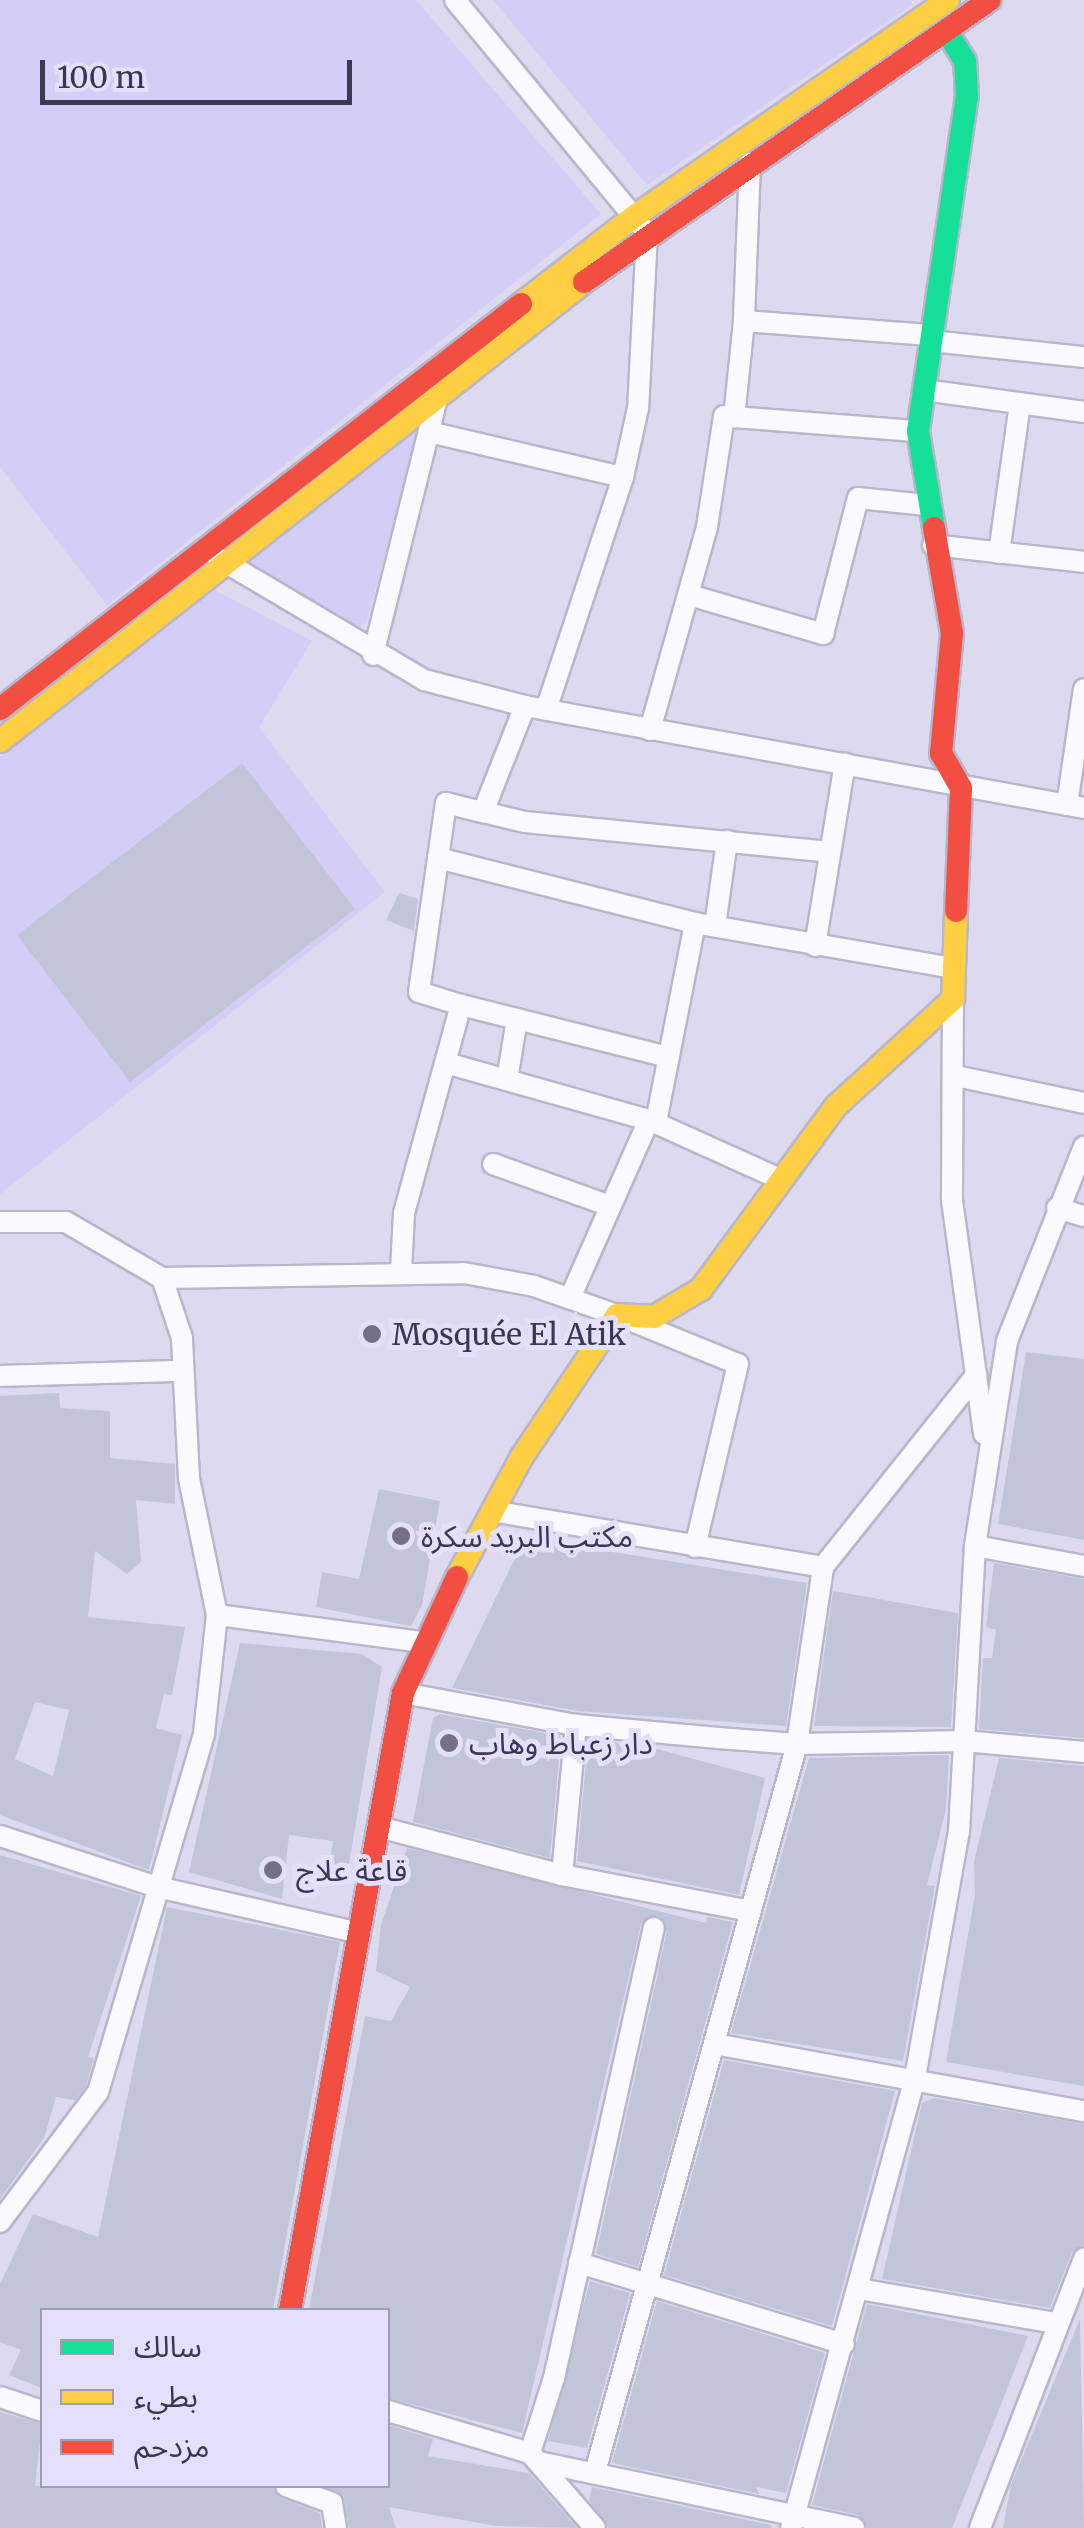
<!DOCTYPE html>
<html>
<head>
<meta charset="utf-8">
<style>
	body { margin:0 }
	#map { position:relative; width:1084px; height:2528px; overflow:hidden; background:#dddaef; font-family:Merriweather,"Noto Sans Arabic",serif }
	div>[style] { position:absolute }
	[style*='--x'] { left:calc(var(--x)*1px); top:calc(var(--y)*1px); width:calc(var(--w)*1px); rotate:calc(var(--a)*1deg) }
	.built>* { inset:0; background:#d4cdf6 }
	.building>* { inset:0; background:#c2c4d8 }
	.roads { filter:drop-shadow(2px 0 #b9b6cb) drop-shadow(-2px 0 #b9b6cb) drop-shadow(0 2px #b9b6cb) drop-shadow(0 -2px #b9b6cb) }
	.street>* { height:20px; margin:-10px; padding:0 10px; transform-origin:10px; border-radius:10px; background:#faf9fd }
	.fast>* { height:22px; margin:-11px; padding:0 11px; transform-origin:11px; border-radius:11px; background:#16e098 }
	.slow>* { height:22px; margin:-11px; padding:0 11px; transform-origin:11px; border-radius:11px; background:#ffcf43 }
	.jam>* { height:22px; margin:-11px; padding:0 11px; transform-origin:11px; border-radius:11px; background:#f24e42 }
	.dots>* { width:28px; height:28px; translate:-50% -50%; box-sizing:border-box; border:5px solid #e4e0fa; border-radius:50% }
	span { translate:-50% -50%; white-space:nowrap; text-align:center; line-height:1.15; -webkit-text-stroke:10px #e4e0fa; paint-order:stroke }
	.poi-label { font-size:30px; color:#3c3751 }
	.left { translate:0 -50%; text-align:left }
	.legend { position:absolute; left:40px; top:2308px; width:350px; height:180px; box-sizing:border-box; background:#e4e0fa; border:2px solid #a19cb6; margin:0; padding:12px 18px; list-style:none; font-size:30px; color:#3c3751 }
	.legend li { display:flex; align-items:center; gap:20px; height:50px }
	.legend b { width:50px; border:2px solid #a19cb6 }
	.scale { position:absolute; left:40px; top:60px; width:312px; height:45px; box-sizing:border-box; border:5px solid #3c3751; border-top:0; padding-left:12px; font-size:30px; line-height:35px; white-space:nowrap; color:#3c3751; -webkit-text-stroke:8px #e4e0fa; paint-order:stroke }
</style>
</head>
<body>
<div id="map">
	<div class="built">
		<div style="clip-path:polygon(0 0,416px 0,601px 214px,107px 605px,0 467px)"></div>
		<div style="clip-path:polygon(493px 0,910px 0,913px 4px,647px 185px)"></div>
		<div style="clip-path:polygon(407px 431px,418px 434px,366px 623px,355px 628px,245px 566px)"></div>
		<div style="clip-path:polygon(215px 590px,312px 641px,259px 727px,385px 892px,0 1194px,0 757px)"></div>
	</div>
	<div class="building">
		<div style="clip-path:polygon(242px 763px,355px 909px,130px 1082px,17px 935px)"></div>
		<div style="clip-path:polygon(399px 893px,418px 899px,414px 931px,386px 920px)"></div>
		<div style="clip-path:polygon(1026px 1352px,1084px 1359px,1084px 1540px,998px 1524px)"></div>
		<div style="clip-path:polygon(evenodd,59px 1393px,60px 1408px,110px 1411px,110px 1458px,175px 1464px,175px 1504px,136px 1500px,141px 1562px,127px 1574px,95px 1551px,88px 1617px,185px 1627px,172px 1695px,164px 1694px,156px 1728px,182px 1735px,149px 1870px,0 1815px,0 1396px,59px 1393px,35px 1702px,69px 1710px,53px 1776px,15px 1759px,35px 1702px)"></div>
		<div style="clip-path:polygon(379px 1489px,440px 1501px,422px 1605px,411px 1626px,316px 1607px,322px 1572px,359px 1579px)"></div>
		<div style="clip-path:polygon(525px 1538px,807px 1583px,786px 1726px,578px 1711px,452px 1688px)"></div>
		<div style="clip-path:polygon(994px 1563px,1084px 1579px,1084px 1738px,979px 1729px,983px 1658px,992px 1658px,996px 1630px,986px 1627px)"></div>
		<div style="clip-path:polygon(833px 1591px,958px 1613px,951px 1727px,814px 1726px)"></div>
		<div style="clip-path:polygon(240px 1643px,362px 1654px,382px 1667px,346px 1882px,328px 1878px,333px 1841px,289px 1835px,282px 1899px,189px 1872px)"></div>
		<div style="clip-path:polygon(440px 1714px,561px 1736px,550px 1858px,413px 1822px,433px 1718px)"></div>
		<div style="clip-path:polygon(588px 1740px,642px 1745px,765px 1778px,739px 1895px,577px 1861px)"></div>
		<div style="clip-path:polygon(949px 1755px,946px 1809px,927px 1885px,935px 1886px,903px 2061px,731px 2033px,809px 1758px)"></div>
		<div style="clip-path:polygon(999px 1758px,1084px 1766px,1084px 2086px,946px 2062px,975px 1894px,974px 1862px)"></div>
		<div style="clip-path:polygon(407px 1848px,706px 1923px,707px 1917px,733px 1922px,638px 2267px,596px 2254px,667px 1931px,658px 1915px,641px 1924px,522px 2433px,388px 2398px,388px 2310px,309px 2310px,365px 2016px,391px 2021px,410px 1987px,376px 1971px,381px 1925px)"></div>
		<div style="clip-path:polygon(0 1855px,141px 1896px,88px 2057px,94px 2058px,86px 2086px,75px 2100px,56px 2097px,44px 2138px,0 2199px)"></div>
		<div style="clip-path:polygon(167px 1907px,340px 1942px,273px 2310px,42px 2310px,42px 2388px,9px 2375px,21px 2350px,0 2342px,0 2284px,33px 2214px,98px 2237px)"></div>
		<div style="clip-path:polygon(724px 2060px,895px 2091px,832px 2326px,664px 2275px)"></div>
		<div style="clip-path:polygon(934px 2098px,1084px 2124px,1084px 2245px,1072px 2252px,1050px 2308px,882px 2279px,922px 2103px)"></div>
		<div style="clip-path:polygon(590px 2281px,630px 2293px,587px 2448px,548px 2441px)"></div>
		<div style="clip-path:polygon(657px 2301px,825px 2353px,786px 2493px,756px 2487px,759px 2494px,612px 2463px)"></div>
		<div style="clip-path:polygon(867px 2304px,1028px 2336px,952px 2528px,867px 2528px,858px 2515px,812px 2505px)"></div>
		<div style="clip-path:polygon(1080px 2319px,1084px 2528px,1003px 2528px,1011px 2485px)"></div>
		<div style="clip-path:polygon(0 2412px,42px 2424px,35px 2486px,273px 2486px,280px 2498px,320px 2513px,322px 2528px,0 2528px)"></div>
		<div style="clip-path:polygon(388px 2425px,433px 2439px,428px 2456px,529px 2473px,577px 2528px,496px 2526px,389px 2507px,396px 2528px,349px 2528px,343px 2495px,324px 2486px,388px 2486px)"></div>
		<div style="clip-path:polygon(592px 2487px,771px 2525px,772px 2528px,608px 2528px,589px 2500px)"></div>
	</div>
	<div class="roads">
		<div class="street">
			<div style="--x:455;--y:0;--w:302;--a:50.5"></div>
			<div style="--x:647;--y:233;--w:175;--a:92.9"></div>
			<div style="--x:638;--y:408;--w:71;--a:102.3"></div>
			<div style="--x:623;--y:477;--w:245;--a:108.3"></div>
			<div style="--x:750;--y:163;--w:158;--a:92.2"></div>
			<div style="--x:744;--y:321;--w:189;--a:4.3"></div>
			<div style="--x:744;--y:321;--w:97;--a:95.9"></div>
			<div style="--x:734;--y:417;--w:185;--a:4.4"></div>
			<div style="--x:931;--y:341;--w:154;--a:6"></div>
			<div style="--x:924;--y:390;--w:162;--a:7.8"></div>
			<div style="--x:429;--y:432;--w:199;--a:13.1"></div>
			<div style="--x:933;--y:545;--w:152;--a:6.4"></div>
			<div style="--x:999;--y:553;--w:150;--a:-82"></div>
			<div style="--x:218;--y:558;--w:239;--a:30.6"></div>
			<div style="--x:424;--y:680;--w:104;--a:14.4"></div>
			<div style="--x:525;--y:706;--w:568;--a:10.34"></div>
			<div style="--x:689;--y:595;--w:140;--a:16.2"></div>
			<div style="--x:823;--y:634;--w:140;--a:-75.6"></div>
			<div style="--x:858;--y:498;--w:69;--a:5.8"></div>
			<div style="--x:373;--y:655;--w:268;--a:-76"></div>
			<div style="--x:650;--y:730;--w:211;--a:-74.3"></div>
			<div style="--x:707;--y:527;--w:112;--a:-81.3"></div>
			<div style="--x:724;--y:416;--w:10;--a:6"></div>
			<div style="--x:1067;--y:805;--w:117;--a:-81.7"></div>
			<div style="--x:483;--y:812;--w:43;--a:13.4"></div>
			<div style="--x:525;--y:822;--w:306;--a:5.6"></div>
			<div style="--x:438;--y:858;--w:265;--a:14.2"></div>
			<div style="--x:695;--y:923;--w:262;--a:9.9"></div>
			<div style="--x:715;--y:926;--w:86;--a:-82"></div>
			<div style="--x:815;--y:946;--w:185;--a:-80.7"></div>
			<div style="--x:953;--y:999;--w:201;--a:90.3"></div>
			<div style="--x:952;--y:1200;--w:236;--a:82.2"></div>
			<div style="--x:461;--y:1005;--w:213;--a:14.1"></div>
			<div style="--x:446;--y:1063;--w:211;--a:15.7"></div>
			<div style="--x:649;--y:1120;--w:146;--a:24.3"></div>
			<div style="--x:956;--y:1076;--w:131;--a:11.9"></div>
			<div style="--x:507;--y:1080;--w:62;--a:-80.7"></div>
			<div style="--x:656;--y:1122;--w:203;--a:-78.9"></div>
			<div style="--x:493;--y:1164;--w:124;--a:19.7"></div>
			<div style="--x:1057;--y:1208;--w:28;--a:17"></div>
			<div style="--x:0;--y:1222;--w:66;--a:0"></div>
			<div style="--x:66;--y:1222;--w:111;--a:30.3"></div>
			<div style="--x:401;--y:1271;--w:58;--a:-87"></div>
			<div style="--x:404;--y:1213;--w:216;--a:-74.7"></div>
			<div style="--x:461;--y:1005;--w:44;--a:-162.8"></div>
			<div style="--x:419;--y:992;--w:191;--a:-81.9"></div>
			<div style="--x:446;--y:803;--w:38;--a:14"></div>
			<div style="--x:483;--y:812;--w:114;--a:-68.4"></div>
			<div style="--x:570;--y:1298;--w:195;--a:-66.1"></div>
			<div style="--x:632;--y:1321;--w:114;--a:22.1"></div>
			<div style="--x:738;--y:1364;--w:188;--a:103.2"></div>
			<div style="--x:0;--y:1376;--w:183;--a:-1.6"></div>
			<div style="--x:492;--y:1511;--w:336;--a:9.6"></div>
			<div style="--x:975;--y:1546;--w:111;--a:10.4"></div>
			<div style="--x:217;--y:1615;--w:207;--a:7.5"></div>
			<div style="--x:403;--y:1693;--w:176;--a:10.5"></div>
			<div style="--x:576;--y:1725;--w:143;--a:5.2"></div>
			<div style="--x:718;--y:1738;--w:79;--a:4.3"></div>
			<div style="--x:797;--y:1744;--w:167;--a:-1"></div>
			<div style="--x:964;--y:1741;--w:121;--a:5.2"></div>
			<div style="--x:379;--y:1827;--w:189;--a:14.7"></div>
			<div style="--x:562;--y:1875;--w:192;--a:10.8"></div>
			<div style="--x:0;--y:1836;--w:165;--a:18"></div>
			<div style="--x:157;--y:1887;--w:208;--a:12.8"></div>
			<div style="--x:562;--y:1875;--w:151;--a:-84.7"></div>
			<div style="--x:714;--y:2044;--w:376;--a:10.3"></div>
			<div style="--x:0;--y:2222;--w:163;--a:-53"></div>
			<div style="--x:98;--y:2092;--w:374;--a:-73.5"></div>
			<div style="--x:204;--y:1733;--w:119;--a:-83.7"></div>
			<div style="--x:217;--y:1615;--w:140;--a:-101.6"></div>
			<div style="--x:189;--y:1478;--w:140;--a:-92.9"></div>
			<div style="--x:182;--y:1338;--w:63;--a:-108.4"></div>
			<div style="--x:162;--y:1278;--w:302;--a:-0.9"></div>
			<div style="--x:464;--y:1273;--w:71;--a:10.5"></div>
			<div style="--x:534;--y:1286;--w:88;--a:19.3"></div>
			<div style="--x:579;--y:2263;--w:277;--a:17"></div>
			<div style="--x:859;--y:2289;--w:200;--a:9.8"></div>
			<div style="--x:0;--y:2397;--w:44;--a:18.4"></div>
			<div style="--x:388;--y:2411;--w:148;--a:16.5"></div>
			<div style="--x:530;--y:2453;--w:99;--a:49.1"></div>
			<div style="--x:530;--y:2453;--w:79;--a:-72.3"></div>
			<div style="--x:554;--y:2378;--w:461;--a:-77.5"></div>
			<div style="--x:539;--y:2462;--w:322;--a:11.8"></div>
			<div style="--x:595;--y:2472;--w:756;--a:-74.49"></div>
			<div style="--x:797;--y:1744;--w:179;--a:-81.6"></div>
			<div style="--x:823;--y:1567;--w:246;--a:-51.4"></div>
			<div style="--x:286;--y:2486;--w:49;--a:20.3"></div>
			<div style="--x:332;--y:2503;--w:25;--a:81"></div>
			<div style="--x:791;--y:2528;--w:467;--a:-74.6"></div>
			<div style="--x:915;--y:2078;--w:250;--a:-79.9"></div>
			<div style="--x:959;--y:1832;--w:286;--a:-86.8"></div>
			<div style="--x:975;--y:1546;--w:207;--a:-81.1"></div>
			<div style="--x:1007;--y:1341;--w:209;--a:-68.4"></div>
			<div style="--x:980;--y:2528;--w:289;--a:-68.9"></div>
		</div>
		<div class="fast">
			<div style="--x:934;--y:528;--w:98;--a:-99.4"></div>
			<div style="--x:918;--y:431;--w:338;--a:-81.7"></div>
			<div style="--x:967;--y:97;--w:36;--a:-93"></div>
			<div style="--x:965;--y:61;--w:36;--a:-122"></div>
		</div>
		<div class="slow">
			<div style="--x:521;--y:304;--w:144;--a:-37.7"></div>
			<div style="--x:635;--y:216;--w:380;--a:-34.6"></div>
			<div style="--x:0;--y:741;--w:743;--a:-38.17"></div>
			<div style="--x:457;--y:1577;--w:135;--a:-61.7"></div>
			<div style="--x:521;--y:1458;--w:172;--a:-56.1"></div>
			<div style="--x:617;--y:1315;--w:37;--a:3"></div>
			<div style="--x:654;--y:1317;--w:55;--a:-30.8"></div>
			<div style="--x:701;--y:1289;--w:227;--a:-53.6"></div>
			<div style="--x:836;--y:1106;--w:159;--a:-42.4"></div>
			<div style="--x:953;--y:999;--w:88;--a:-88"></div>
		</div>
		<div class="jam">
			<div style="--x:584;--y:282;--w:494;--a:-34.8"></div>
			<div style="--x:934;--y:528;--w:107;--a:80.3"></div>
			<div style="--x:952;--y:633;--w:121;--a:95.2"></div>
			<div style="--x:941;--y:753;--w:40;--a:60.3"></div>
			<div style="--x:961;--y:788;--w:123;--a:92.3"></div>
			<div style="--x:0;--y:709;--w:660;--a:-37.86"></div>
			<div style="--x:290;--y:2310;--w:627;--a:-79.62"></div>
			<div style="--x:403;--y:1693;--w:128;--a:-65"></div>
		</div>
	</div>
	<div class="dots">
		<div style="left:372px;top:1334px;background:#747088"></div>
		<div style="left:401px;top:1536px;background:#747088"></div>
		<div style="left:449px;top:1743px;background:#747088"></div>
		<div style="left:273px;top:1870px;background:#747088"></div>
	</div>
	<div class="poi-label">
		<span class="left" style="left:392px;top:1334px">Mosquée El Atik</span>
		<span class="left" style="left:421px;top:1536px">مكتب البريد سكرة</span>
		<span class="left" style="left:469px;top:1743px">دار زعباط وهاب</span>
		<span class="left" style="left:296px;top:1870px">قاعة علاج</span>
	</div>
	<ul class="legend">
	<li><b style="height:12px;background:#16e098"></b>سالك</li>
	<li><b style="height:12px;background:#ffcf43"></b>بطيء</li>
	<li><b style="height:12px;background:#f24e42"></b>مزدحم</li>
	</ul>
	<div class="scale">100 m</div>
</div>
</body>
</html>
